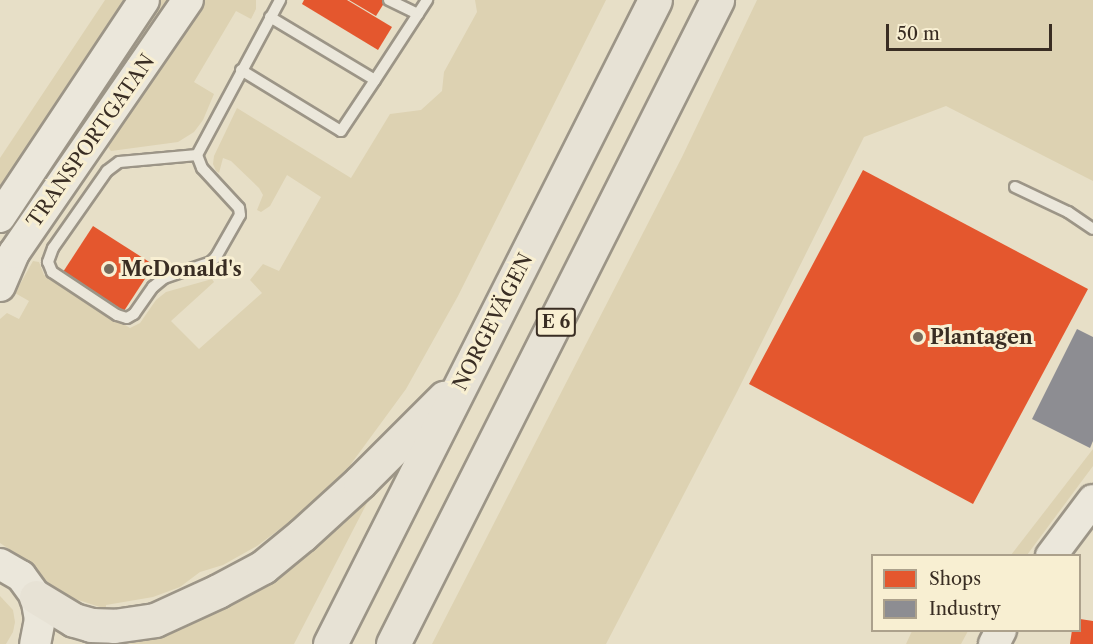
<!DOCTYPE html>
<html>
<head>
<meta charset="utf-8">
<style>
	body { margin:0 }
	#map { position:relative; width:1093px; height:644px; overflow:hidden; background:#e7dfc7; font-family:"Libre Caslon Text",serif }
	div>[style] { position:absolute }
	[style*='--x'] { left:calc(var(--x)*1px); top:calc(var(--y)*1px); width:calc(var(--w)*1px); rotate:calc(var(--a)*1deg) }
	.green>* { inset:0; background:#ddd2b2 }
	.shops>* { inset:0; background:#e4572e }
	.industry>* { inset:0; background:#8d8d92 }
	.roads { filter:drop-shadow(2px 0 #9c9587) drop-shadow(-2px 0 #9c9587) drop-shadow(0 2px #9c9587) drop-shadow(0 -2px #9c9587) }
	.lane>* { height:10px; margin:-5px; padding:0 5px; transform-origin:5px; border-radius:5px; background:#ebe7db }
	.secondary>* { height:30px; margin:-15px; padding:0 15px; transform-origin:15px; border-radius:15px; background:#ebe7db }
	.highway>* { height:33px; margin:-16.5px; padding:0 16.5px; transform-origin:16.5px; border-radius:16.5px; background:#e7e2d5 }
	.dots>* { width:16px; height:16px; translate:-50% -50%; box-sizing:border-box; border:3px solid #f8efd2; border-radius:50% }
	span { translate:-50% -50%; white-space:nowrap; text-align:center; line-height:1.15; -webkit-text-stroke:6px #f8efd2; paint-order:stroke }
	.shield-label span { padding:2px 4px; background:#f8efd2; border:2px solid; border-radius:4px; -webkit-text-stroke-width:0 }
	.shield-label { font-size:18px; color:#392d23; font-weight:700 }
	.street-label { font-size:20px; color:#392d23 }
	.poi-label { font-size:20px; color:#392d23; font-weight:700 }
	.left { translate:0 -50%; text-align:left }
	.legend { position:absolute; left:871px; top:554px; width:210px; height:78px; box-sizing:border-box; background:#f8efd2; border:2px solid #aca18c; margin:0; padding:8px 10px; list-style:none; font-size:18px; color:#392d23 }
	.legend li { display:flex; align-items:center; gap:12px; height:30px }
	.legend b { width:30px; border:2px solid #aca18c }
	.scale { position:absolute; left:886px; top:24px; width:166px; height:27px; box-sizing:border-box; border:3px solid #392d23; border-top:0; padding-left:8px; font-size:18px; line-height:21px; white-space:nowrap; color:#392d23; -webkit-text-stroke:4px #f8efd2; paint-order:stroke }
</style>
</head>
<body>
<div id="map">
	<div class="green">
		<div style="clip-path:polygon(105px 0,124px 0,54px 104px,0 193px,0 158px)"></div>
		<div style="clip-path:polygon(156px 0,176px 0,32px 218px,21px 212px)"></div>
		<div style="clip-path:polygon(205px 0,256px 0,256px 9px,251px 19px,236px 11px,194px 82px,214px 94px,203px 120px,194px 132px,178px 142px,111px 151px,108px 147px)"></div>
		<div style="clip-path:polygon(475px 0,606px 0,458px 296px,406px 389px,351px 464px,353px 468px,340px 482px,334px 481px,308px 508px,257px 546px,223px 565px,200px 572px,180px 587px,153px 597px,106px 605px,106px 609px,63px 595px,50px 586px,30px 563px,0 543px,0 319px,7px 313px,19px 319px,29px 301px,15px 293px,33px 261px,39px 262px,44px 275px,130px 328px,140px 323px,156px 300px,166px 292px,212px 279px,214px 282px,171px 321px,199px 349px,262px 293px,250px 280px,263px 264px,279px 271px,321px 197px,287px 175px,270px 206px,261px 212px,257px 210px,263px 195px,259px 188px,231px 161px,223px 158px,219px 173px,216px 171px,213px 164px,214px 156px,237px 108px,351px 178px,390px 114px,421px 110px,442px 91px,444px 72px,477px 12px)"></div>
		<div style="clip-path:polygon(757px 0,1093px 0,1093px 181px,946px 106px,864px 137px,737px 392px,606px 644px,432px 644px,682px 157px)"></div>
		<div style="clip-path:polygon(1093px 449px,1093px 466px,1027px 555px,1011px 555px)"></div>
		<div style="clip-path:polygon(381px 476px,294px 644px,129px 644px,207px 613px,295px 563px,344px 524px)"></div>
		<div style="clip-path:polygon(0 596px,13px 610px,15px 622px,13px 632px,6px 644px,0 644px)"></div>
		<div style="clip-path:polygon(912px 631px,912px 630px,968px 631px,961px 644px,906px 644px)"></div>
	</div>
	<div class="shops">
		<div style="clip-path:polygon(304px 0,347px 0,392px 27px,378px 50px,302px 4px)"></div>
		<div style="clip-path:polygon(349px 0,386px 0,376px 16px)"></div>
		<div style="clip-path:polygon(863px 170px,1088px 289px,973px 504px,749px 384px)"></div>
		<div style="clip-path:polygon(93px 226px,154px 265px,124px 311px,63px 272px)"></div>
		<div style="clip-path:polygon(1080px 619px,1093px 621px,1093px 644px,1070px 644px,1072px 630px,1080px 630px)"></div>
	</div>
	<div class="industry">
		<div style="clip-path:polygon(1077px 329px,1093px 337px,1093px 441px,1090px 448px,1032px 419px)"></div>
	</div>
	<div class="roads">
		<div class="lane">
			<div style="--x:389;--y:0;--w:32;--a:26"></div>
			<div style="--x:418;--y:14;--w:17;--a:-57"></div>
			<div style="--x:270;--y:17;--w:122;--a:31"></div>
			<div style="--x:375;--y:80;--w:79;--a:-56.9"></div>
			<div style="--x:241;--y:70;--w:117;--a:31.4"></div>
			<div style="--x:341;--y:131;--w:61;--a:-56.3"></div>
			<div style="--x:197;--y:155;--w:78;--a:174.9"></div>
			<div style="--x:119;--y:162;--w:15;--a:143"></div>
			<div style="--x:107;--y:171;--w:94;--a:125"></div>
			<div style="--x:53;--y:248;--w:15;--a:110"></div>
			<div style="--x:48;--y:262;--w:11;--a:68"></div>
			<div style="--x:52;--y:272;--w:78;--a:33.5"></div>
			<div style="--x:117;--y:315;--w:10;--a:17"></div>
			<div style="--x:127;--y:318;--w:8;--a:-30"></div>
			<div style="--x:134;--y:314;--w:33;--a:-55"></div>
			<div style="--x:153;--y:287;--w:14;--a:-39"></div>
			<div style="--x:164;--y:278;--w:50;--a:-18.8"></div>
			<div style="--x:211;--y:262;--w:7;--a:-45"></div>
			<div style="--x:216;--y:257;--w:48;--a:-60.3"></div>
			<div style="--x:240;--y:215;--w:7;--a:-98"></div>
			<div style="--x:239;--y:208;--w:54;--a:-132.8"></div>
			<div style="--x:202;--y:168;--w:14;--a:-111"></div>
			<div style="--x:197;--y:155;--w:176;--a:-61.8"></div>
			<div style="--x:1015;--y:187;--w:59;--a:25.3"></div>
			<div style="--x:1068;--y:212;--w:30;--a:34"></div>
		</div>
		<div class="secondary">
			<div style="--x:0;--y:217;--w:260;--a:-56.4"></div>
			<div style="--x:0;--y:286;--w:36;--a:-67"></div>
			<div style="--x:14;--y:253;--w:307;--a:-55.5"></div>
			<div style="--x:1051;--y:556;--w:70;--a:-53.1"></div>
			<div style="--x:0;--y:564;--w:24;--a:30"></div>
			<div style="--x:21;--y:576;--w:26;--a:54"></div>
			<div style="--x:36;--y:597;--w:22;--a:80"></div>
			<div style="--x:40;--y:619;--w:25;--a:101"></div>
			<div style="--x:994;--y:644;--w:16;--a:-63"></div>
		</div>
		<div class="highway">
			<div style="--x:36;--y:597;--w:44;--a:31.2"></div>
			<div style="--x:74;--y:620;--w:18;--a:16"></div>
			<div style="--x:91;--y:625;--w:23;--a:2"></div>
			<div style="--x:114;--y:626;--w:41;--a:-8.3"></div>
			<div style="--x:155;--y:620;--w:69;--a:-24.7"></div>
			<div style="--x:218;--y:591;--w:51;--a:-28.1"></div>
			<div style="--x:263;--y:567;--w:50;--a:-39.4"></div>
			<div style="--x:302;--y:535;--w:79;--a:-42.4"></div>
			<div style="--x:360;--y:482;--w:119;--a:-45"></div>
			<div style="--x:330;--y:644;--w:721;--a:-63.22"></div>
			<div style="--x:393;--y:644;--w:721;--a:-63.29"></div>
		</div>
	</div>
	<div class="dots">
		<div style="left:109px;top:269px;background:#766b5c"></div>
		<div style="left:918px;top:337px;background:#766b5c"></div>
	</div>
	<div class="shield-label">
		<span style="left:556px;top:322px">E 6</span>
	</div>
	<div class="street-label">
		<span style="left:91px;top:141px;rotate:-55deg">TRANSPORTGATAN</span>
		<span style="left:493px;top:322px;rotate:-63deg">NORGEVÄGEN</span>
	</div>
	<div class="poi-label">
		<span class="left" style="left:121px;top:269px">McDonald's</span>
		<span class="left" style="left:930px;top:337px">Plantagen</span>
	</div>
	<ul class="legend">
	<li><b style="height:16px;background:#e4572e"></b>Shops</li>
	<li><b style="height:16px;background:#8d8d92"></b>Industry</li>
	</ul>
	<div class="scale">50 m</div>
</div>
</body>
</html>
